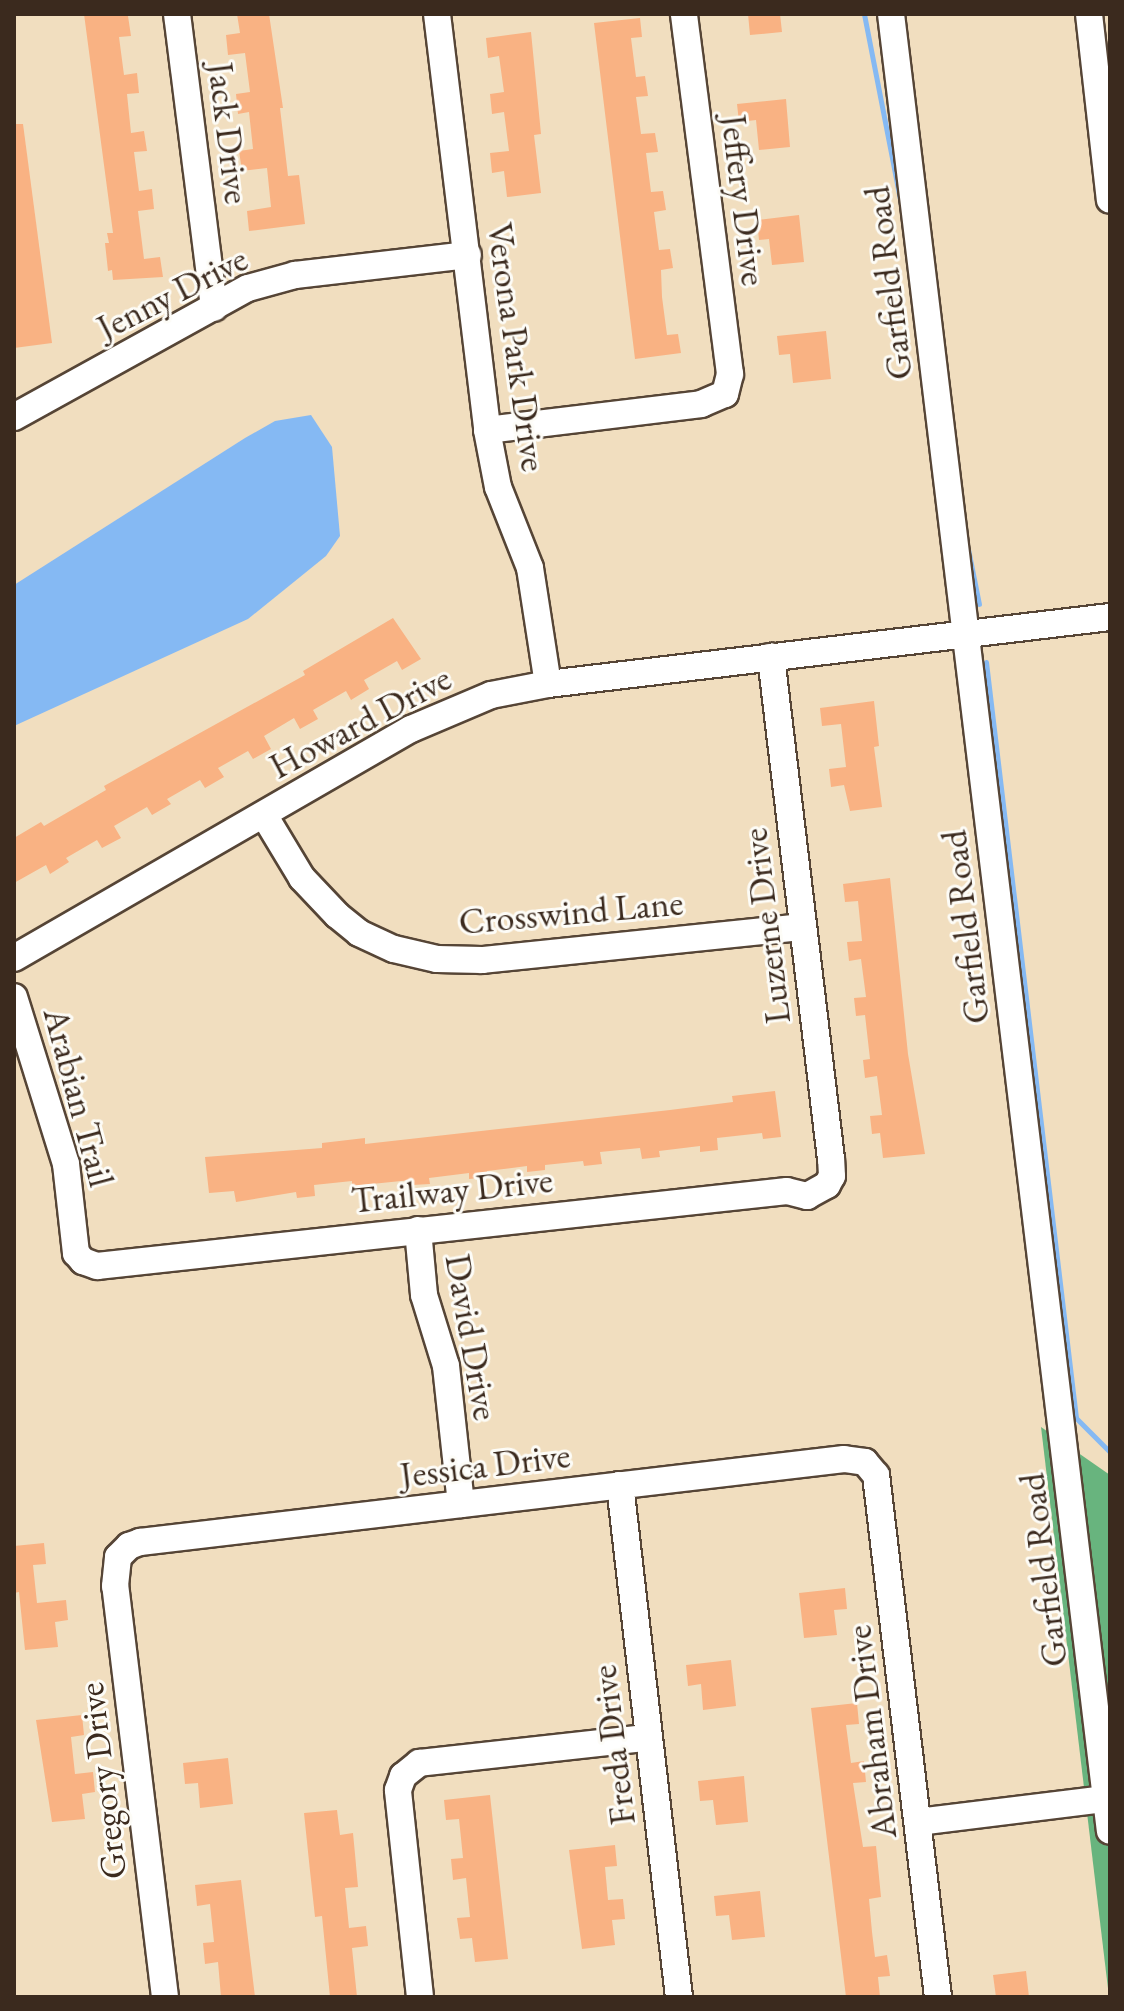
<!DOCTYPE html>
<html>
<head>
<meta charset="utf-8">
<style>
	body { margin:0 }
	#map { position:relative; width:1124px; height:2011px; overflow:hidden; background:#f1debf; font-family:"EB Garamond",serif }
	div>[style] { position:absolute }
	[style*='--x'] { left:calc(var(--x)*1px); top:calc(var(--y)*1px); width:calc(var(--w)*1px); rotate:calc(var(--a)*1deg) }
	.forest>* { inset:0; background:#68b47e }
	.water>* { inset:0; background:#85b9f3 }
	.stream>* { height:5px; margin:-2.5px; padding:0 2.5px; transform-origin:2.5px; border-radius:2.5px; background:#85b9f3 }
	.building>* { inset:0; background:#f9b283 }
	.roads { filter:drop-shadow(2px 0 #564536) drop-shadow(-2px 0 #564536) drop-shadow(0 2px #564536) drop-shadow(0 -2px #564536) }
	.minor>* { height:26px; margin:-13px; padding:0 13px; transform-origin:13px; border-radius:13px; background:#fff }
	span { translate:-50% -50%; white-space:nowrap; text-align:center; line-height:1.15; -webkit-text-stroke:6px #fdfcf7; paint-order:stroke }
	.street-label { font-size:36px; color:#3b2a1e }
	.frame { position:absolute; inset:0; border:16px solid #3b2a1e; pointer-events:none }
</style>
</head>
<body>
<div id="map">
	<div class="forest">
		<div style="clip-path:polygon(1041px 1427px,1110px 1475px,1110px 1997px,1109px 1997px)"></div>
	</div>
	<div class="water">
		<div style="clip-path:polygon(311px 415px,332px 447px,340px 536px,326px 556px,248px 619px,14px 726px,14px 585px,245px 438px,275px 421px)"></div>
	</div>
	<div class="stream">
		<div style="--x:864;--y:14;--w:199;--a:79"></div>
		<div style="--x:968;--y:549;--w:56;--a:78.7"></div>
		<div style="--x:986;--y:662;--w:761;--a:83.21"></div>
		<div style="--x:1076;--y:1418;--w:48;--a:45"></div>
	</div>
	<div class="building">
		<div style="clip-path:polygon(84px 14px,128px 16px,131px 36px,119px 37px,124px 75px,137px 73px,139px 93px,127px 94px,131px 133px,144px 131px,147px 151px,134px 152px,139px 191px,152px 189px,154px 209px,138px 211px,144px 259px,160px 257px,163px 277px,113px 280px,112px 270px,108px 271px,105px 243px,109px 243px,107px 233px,113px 233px)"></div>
		<div style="clip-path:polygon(237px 14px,269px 14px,283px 108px,280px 108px,288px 176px,299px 175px,305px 224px,249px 231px,247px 211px,271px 207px,267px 168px,242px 171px,239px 151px,253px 149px,249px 112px,238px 114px,236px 94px,250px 92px,245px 53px,228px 55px,226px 35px,240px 33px)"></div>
		<div style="clip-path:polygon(748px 14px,780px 14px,782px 32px,750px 35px)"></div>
		<div style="clip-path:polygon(640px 18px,642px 37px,631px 38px,636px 77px,645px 76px,648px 96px,636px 97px,641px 134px,655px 133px,658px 152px,646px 153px,651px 192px,663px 191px,666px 210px,654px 212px,659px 250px,670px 249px,673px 268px,661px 270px,662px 297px,667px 335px,678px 334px,681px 353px,635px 359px,594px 23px)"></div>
		<div style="clip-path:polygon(531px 32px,541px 134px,534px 135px,541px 193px,507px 197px,504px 171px,492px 173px,490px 153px,509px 151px,504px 112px,492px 114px,490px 94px,504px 92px,499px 56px,488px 58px,486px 38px)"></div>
		<div style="clip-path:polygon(786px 99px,790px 147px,759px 150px,756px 120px,739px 122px,737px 104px)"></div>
		<div style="clip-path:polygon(14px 124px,23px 124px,52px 343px,14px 348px)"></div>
		<div style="clip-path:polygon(799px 215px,804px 262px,772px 265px,769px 239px,759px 240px,757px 220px)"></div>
		<div style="clip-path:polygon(826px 331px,831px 379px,793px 383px,790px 354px,779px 355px,777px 336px)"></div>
		<div style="clip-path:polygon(393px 618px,421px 659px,402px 670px,397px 661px,364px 680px,369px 689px,351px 700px,346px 691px,313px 710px,318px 719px,300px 729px,294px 718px,264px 736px,271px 749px,253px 759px,248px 751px,218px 768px,224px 777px,205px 788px,200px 780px,167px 799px,171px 804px,152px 815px,147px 807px,114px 826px,121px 838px,102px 848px,97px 840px,66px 858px,69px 862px,50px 874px,46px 865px,14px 883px,14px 838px,41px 822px,44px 826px,106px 790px,104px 786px,305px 675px,303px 671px)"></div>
		<div style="clip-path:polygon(874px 701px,879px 746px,874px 747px,882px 807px,850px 811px,844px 785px,831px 787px,829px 769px,846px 767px,841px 724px,822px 726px,820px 708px)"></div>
		<div style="clip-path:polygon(890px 878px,908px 1054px,925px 1154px,883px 1158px,880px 1133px,872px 1134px,870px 1116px,882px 1115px,877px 1076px,865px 1078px,863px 1060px,870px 1059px,865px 1015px,856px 1016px,854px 998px,866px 997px,861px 959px,849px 961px,847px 942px,862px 941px,858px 901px,845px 902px,843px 884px)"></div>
		<div style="clip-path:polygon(775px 1091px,781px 1137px,763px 1139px,762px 1133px,717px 1138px,718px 1150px,700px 1152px,700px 1146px,659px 1151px,660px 1157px,642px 1159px,640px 1148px,600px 1152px,602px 1164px,584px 1166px,583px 1161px,545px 1165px,545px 1170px,527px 1172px,527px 1166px,487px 1171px,487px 1177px,469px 1179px,469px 1173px,429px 1178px,430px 1184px,412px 1185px,411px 1180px,352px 1186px,352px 1181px,314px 1185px,315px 1196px,297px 1198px,296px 1192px,236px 1202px,234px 1191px,209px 1193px,205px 1157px,322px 1148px,322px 1143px,365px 1138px,365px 1144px,670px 1110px,733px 1102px,732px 1096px)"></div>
		<div style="clip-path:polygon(44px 1543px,46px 1564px,33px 1565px,37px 1603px,66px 1600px,68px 1620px,55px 1622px,58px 1647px,25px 1650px,19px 1592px,14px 1593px,14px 1546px)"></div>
		<div style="clip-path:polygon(845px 1588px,847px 1609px,834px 1610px,837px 1635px,804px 1638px,799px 1593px)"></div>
		<div style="clip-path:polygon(731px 1660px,736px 1706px,703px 1710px,701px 1684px,688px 1686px,686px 1665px)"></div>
		<div style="clip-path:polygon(857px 1703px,859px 1724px,846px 1725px,851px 1763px,864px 1761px,866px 1782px,853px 1783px,863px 1847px,876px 1846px,881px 1897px,869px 1899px,872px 1932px,875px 1957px,887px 1955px,890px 1976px,878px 1977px,880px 1997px,846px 1997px,811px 1708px)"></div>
		<div style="clip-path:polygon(82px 1715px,84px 1735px,71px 1737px,75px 1774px,93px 1772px,95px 1792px,82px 1794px,85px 1819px,52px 1822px,36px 1720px)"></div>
		<div style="clip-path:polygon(228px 1758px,233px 1804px,200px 1808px,198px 1783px,185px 1784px,183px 1763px)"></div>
		<div style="clip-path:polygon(744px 1776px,748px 1822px,716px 1825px,713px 1800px,700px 1801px,698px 1781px)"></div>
		<div style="clip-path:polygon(490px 1795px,508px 1959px,475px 1962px,472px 1938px,460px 1939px,457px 1918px,470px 1917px,466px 1878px,453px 1880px,451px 1859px,463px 1858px,459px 1819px,446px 1820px,444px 1800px)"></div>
		<div style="clip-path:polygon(337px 1810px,340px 1835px,353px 1833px,355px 1854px,358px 1887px,345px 1888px,349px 1928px,366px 1926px,368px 1946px,352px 1948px,357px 1997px,330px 1997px,322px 1916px,315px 1917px,310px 1871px,304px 1813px)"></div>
		<div style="clip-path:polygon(615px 1845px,617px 1866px,605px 1867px,608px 1900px,623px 1899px,625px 1919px,612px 1920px,615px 1945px,582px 1949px,569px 1850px)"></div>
		<div style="clip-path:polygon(241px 1880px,255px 1997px,221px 1997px,218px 1962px,205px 1964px,203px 1943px,214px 1942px,210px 1904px,197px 1906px,195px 1885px)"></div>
		<div style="clip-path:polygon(760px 1891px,765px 1937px,732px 1940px,729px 1915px,716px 1916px,714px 1896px)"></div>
		<div style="clip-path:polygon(1026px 1971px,1029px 1997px,996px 1997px,993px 1975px)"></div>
	</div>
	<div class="roads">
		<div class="minor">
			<div style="--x:177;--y:14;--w:296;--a:82.8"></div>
			<div style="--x:437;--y:14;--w:419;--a:83.1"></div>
			<div style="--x:487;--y:430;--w:58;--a:79.1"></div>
			<div style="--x:498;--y:487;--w:87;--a:68.4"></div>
			<div style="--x:530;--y:568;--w:117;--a:81.2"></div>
			<div style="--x:891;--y:14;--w:1830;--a:83.13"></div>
			<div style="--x:1089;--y:14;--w:187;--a:83.6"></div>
			<div style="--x:14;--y:417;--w:267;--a:-28.9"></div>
			<div style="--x:248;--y:288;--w:49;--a:-15.5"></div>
			<div style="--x:295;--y:275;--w:174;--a:-6.6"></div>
			<div style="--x:487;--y:430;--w:216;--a:-6.9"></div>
			<div style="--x:701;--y:404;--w:26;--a:-23"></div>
			<div style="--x:725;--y:394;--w:21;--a:-76"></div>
			<div style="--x:730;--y:374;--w:363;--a:-97.3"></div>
			<div style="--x:264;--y:815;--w:74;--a:58.9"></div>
			<div style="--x:302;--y:878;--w:51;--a:46.6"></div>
			<div style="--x:337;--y:915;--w:28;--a:39"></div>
			<div style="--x:359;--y:933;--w:38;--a:25"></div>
			<div style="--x:394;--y:949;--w:44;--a:13.1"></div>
			<div style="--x:437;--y:959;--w:45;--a:1.3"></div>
			<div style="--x:482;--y:960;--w:322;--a:-5.9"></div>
			<div style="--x:14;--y:958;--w:458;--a:-30"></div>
			<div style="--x:411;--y:729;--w:87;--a:-23"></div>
			<div style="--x:491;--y:695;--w:58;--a:-10.9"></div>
			<div style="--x:548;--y:684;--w:566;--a:-6.8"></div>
			<div style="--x:14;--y:997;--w:175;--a:72.7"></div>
			<div style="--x:66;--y:1164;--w:90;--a:83.6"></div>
			<div style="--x:76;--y:1253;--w:11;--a:49"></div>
			<div style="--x:83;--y:1261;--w:15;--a:20"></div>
			<div style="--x:97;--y:1266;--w:694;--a:-6.2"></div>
			<div style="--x:787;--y:1191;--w:21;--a:14"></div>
			<div style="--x:807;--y:1196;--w:23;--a:-29"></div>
			<div style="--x:827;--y:1185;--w:10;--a:-61"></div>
			<div style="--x:832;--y:1176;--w:17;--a:-93"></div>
			<div style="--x:831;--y:1159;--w:506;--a:-96.82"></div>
			<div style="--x:418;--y:1230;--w:65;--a:84.7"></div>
			<div style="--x:424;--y:1295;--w:74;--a:72.8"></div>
			<div style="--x:446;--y:1366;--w:139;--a:83.8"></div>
			<div style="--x:620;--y:1485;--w:515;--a:83.43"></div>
			<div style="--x:918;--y:1822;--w:189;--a:-7"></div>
			<div style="--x:165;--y:1997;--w:414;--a:-96.9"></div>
			<div style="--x:115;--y:1586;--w:29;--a:-84"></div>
			<div style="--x:118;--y:1557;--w:16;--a:-45"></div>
			<div style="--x:129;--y:1546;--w:12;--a:-20"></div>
			<div style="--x:140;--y:1542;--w:709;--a:-6.72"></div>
			<div style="--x:844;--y:1459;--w:21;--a:8"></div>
			<div style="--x:865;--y:1462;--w:17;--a:50"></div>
			<div style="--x:876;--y:1475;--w:526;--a:83.23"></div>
			<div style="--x:420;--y:1997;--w:208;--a:-96.1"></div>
			<div style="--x:398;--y:1790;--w:15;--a:-70"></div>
			<div style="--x:403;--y:1776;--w:21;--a:-39"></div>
			<div style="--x:419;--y:1763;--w:229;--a:-6.3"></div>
		</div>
	</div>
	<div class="street-label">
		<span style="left:229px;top:133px;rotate:83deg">Jack Drive</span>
		<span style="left:744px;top:200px;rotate:83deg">Jeffery Drive</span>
		<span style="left:888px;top:283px;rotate:-97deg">Garfield Road</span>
		<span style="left:172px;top:293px;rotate:-27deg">Jenny Drive</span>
		<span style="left:517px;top:347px;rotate:82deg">Verona Park Drive</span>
		<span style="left:360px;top:722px;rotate:-28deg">Howard Drive</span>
		<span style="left:571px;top:912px;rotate:-5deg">Crosswind Lane</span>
		<span style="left:766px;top:926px;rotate:-97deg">Luzerne Drive</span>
		<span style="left:965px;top:927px;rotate:-97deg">Garfield Road</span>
		<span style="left:79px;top:1097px;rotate:75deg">Arabian Trail</span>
		<span style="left:452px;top:1190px;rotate:-6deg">Trailway Drive</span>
		<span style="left:472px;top:1337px;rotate:80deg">David Drive</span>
		<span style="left:485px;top:1465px;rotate:-7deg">Jessica Drive</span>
		<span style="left:1043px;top:1570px;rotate:-97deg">Garfield Road</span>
		<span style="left:871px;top:1732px;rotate:-97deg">Abraham Drive</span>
		<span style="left:613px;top:1745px;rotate:-97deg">Freda Drive</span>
		<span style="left:102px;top:1781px;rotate:-97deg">Gregory Drive</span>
	</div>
	<div class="frame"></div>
</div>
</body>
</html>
